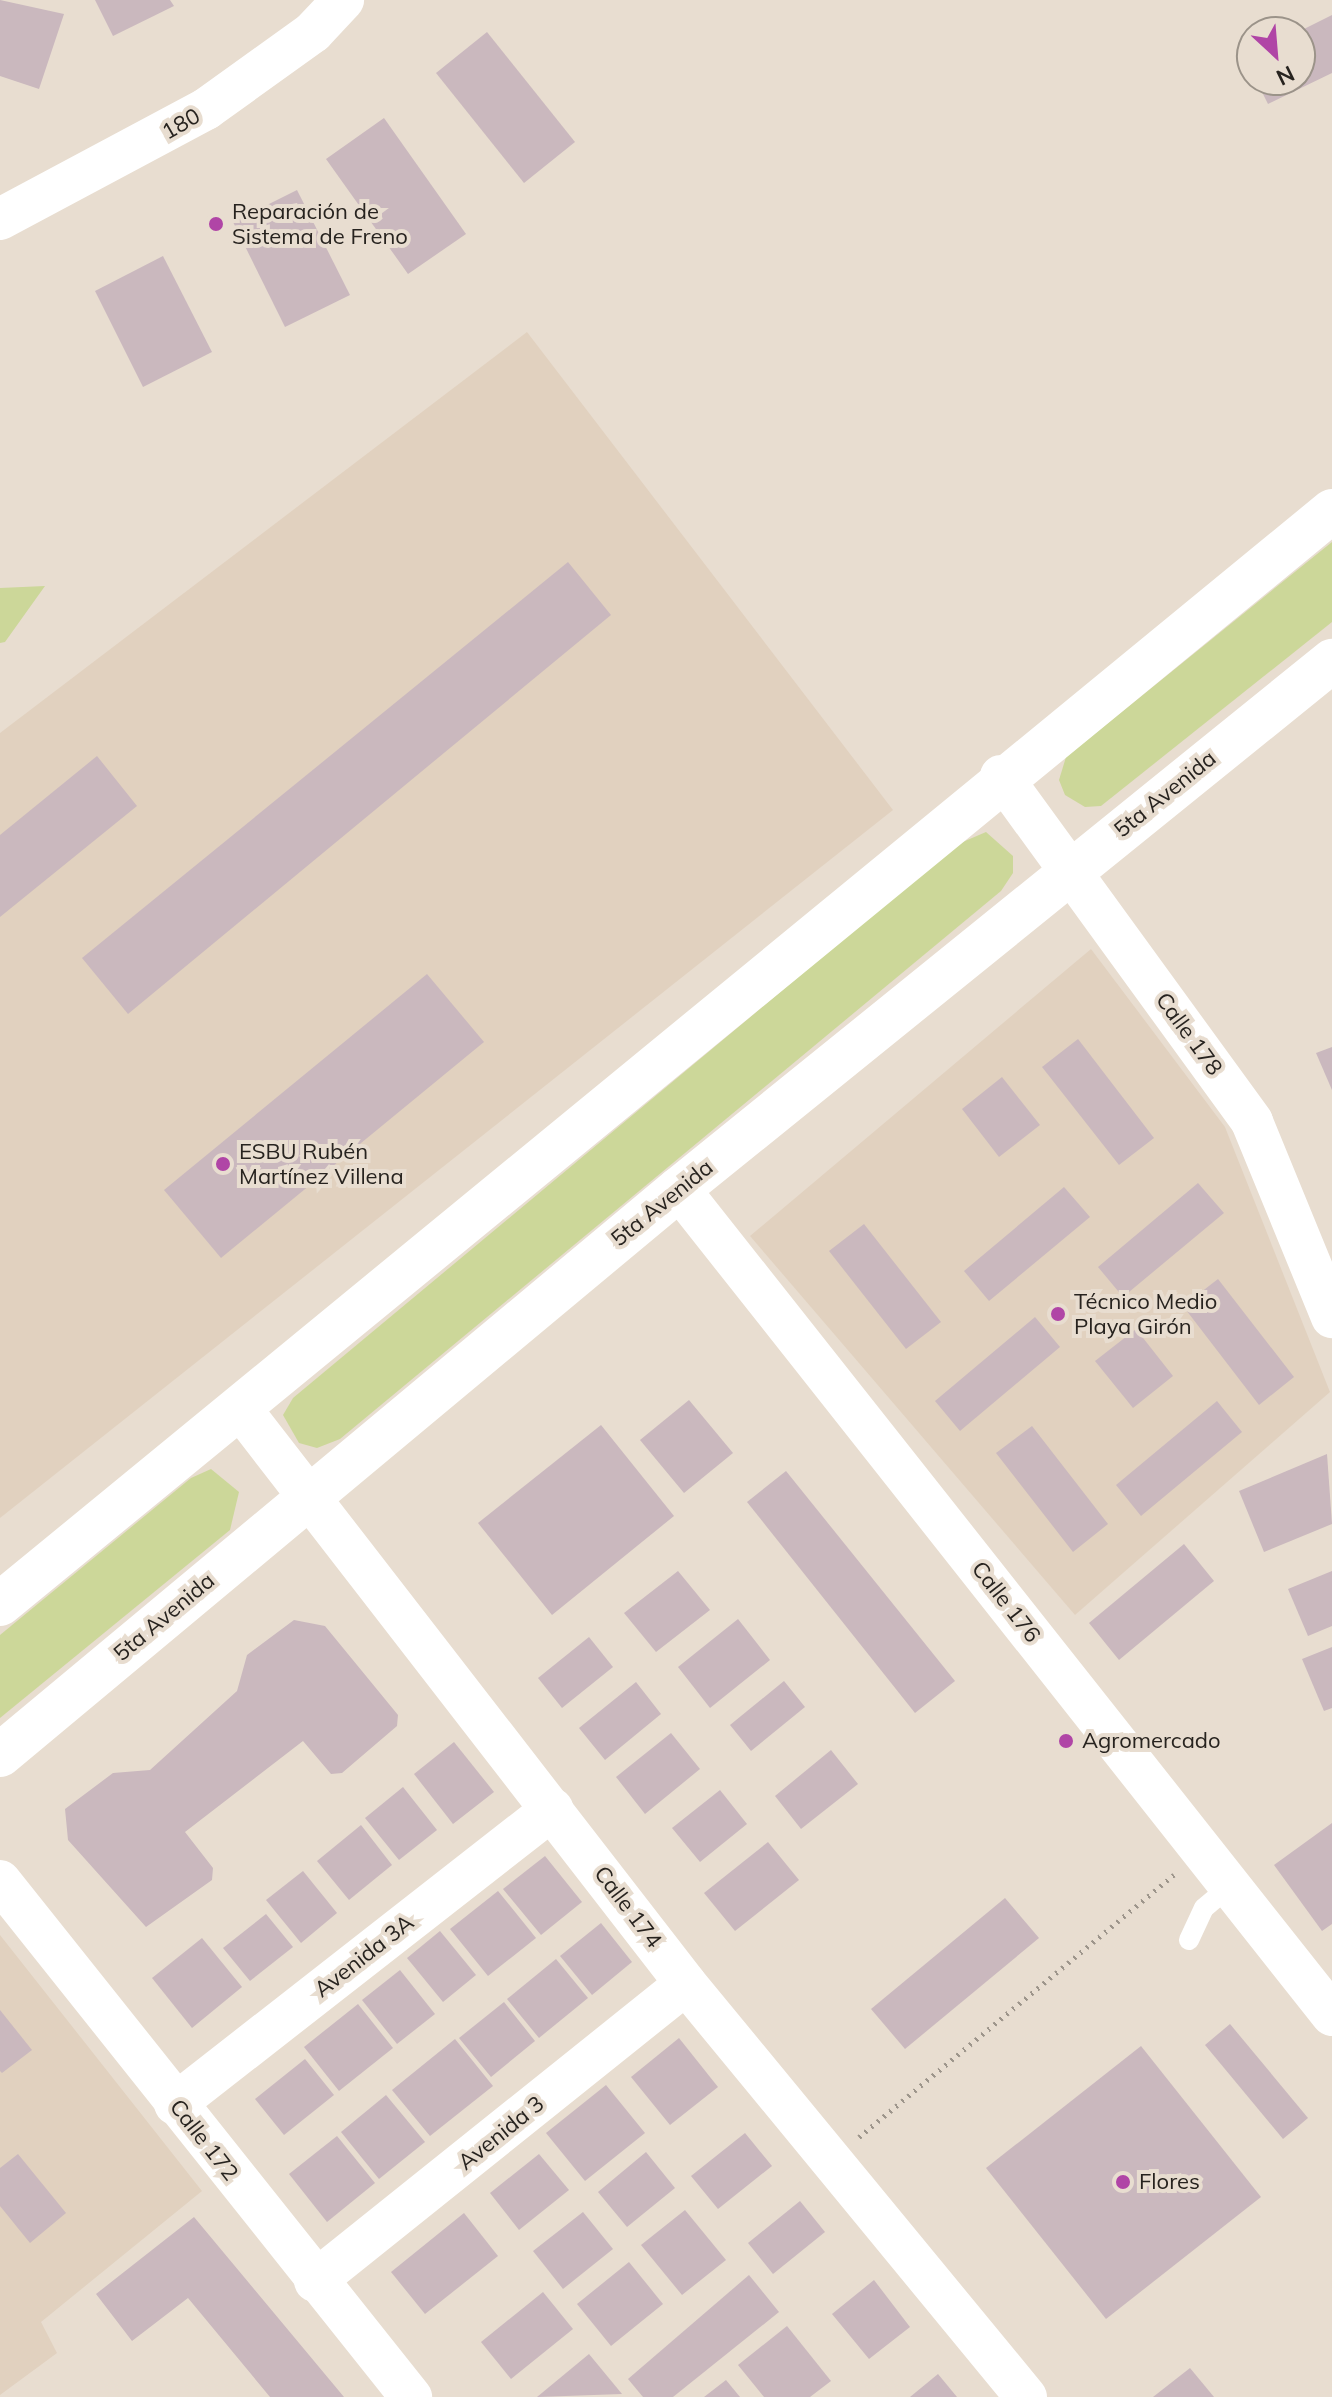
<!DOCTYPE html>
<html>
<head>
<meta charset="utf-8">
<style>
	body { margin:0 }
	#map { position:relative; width:1332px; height:2397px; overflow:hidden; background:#e8ddd0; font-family:Mulish,sans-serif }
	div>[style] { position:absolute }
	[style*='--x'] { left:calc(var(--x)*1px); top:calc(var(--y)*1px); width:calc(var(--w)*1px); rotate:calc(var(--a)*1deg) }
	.built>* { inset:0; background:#e1d1bf }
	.green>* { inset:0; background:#ccd799 }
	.building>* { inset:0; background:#cab8be }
	.path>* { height:5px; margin-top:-2.5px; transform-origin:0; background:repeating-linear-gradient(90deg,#9d958b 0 2px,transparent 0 8px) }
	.service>* { height:20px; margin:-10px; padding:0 10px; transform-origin:10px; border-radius:10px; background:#fff }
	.minor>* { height:42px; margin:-21px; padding:0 21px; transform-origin:21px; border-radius:21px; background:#fff }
	.trunk>* { height:44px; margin:-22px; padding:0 22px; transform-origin:22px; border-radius:22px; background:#fff }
	.dots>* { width:22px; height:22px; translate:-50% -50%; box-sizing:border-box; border:4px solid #e8ddd0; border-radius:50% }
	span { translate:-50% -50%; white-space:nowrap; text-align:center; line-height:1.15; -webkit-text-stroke:8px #e8ddd0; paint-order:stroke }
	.street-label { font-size:22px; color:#27231f }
	.poi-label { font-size:22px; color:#27231f }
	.left { translate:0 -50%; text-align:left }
	.north { position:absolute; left:1236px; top:16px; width:80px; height:80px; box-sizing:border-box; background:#e8ddd0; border:2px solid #9b9389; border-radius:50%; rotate:154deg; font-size:22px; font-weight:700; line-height:32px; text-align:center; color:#27231f }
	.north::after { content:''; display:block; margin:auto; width:28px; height:36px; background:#b045a6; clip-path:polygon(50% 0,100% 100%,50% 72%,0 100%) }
</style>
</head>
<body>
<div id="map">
	<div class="built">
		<div style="clip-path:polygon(527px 332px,893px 810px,0 1518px,0 733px)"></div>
		<div style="clip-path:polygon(1091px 949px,1225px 1127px,1330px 1392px,1075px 1615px,750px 1236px)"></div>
		<div style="clip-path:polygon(0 1935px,202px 2191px,41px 2322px,57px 2353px,0 2395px)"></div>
	</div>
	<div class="green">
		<div style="clip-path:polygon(1332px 542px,1332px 622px,1101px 806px,1085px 807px,1065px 795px,1059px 780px,1066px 757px)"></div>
		<div style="clip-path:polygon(45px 586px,5px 642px,0 643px,0 588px)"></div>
		<div style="clip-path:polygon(986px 832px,1013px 856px,1013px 873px,1001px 891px,340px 1439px,317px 1448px,299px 1443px,283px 1415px,293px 1398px,958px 844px)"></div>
		<div style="clip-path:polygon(211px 1469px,239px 1492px,230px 1530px,0 1718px,0 1635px,191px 1478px)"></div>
	</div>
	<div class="building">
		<div style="clip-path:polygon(0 0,64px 14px,39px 89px,0 76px)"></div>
		<div style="clip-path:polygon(95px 0,170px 0,174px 6px,113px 36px)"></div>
		<div style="clip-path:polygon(1332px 15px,1332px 73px,1268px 104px,1256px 80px,1300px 80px,1300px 31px)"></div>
		<div style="clip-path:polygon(487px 32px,575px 142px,524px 183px,436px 73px)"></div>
		<div style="clip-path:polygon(384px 118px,466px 234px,408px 274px,326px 159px)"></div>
		<div style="clip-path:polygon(297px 190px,350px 295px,285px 327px,233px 222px)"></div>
		<div style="clip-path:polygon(163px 256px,212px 352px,143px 387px,95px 291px)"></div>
		<div style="clip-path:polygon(568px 562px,611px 615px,128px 1014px,82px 958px)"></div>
		<div style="clip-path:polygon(97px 756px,137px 806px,0 917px,0 835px)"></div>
		<div style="clip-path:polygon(427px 974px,484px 1042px,221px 1258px,164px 1190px)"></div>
		<div style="clip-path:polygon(1078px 1039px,1154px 1138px,1119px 1165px,1042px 1067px)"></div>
		<div style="clip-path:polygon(1332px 1047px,1332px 1090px,1316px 1053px)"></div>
		<div style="clip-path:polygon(1002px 1077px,1040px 1125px,999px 1157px,962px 1109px)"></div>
		<div style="clip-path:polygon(1198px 1183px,1224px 1213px,1123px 1297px,1098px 1267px)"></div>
		<div style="clip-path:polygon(1064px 1187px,1090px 1217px,989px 1301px,964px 1271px)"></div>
		<div style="clip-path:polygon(864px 1224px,941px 1322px,906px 1349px,829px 1251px)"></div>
		<div style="clip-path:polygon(1218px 1279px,1294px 1377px,1259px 1405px,1183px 1306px)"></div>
		<div style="clip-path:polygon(1035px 1317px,1060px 1347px,960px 1431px,935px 1401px)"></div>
		<div style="clip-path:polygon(1136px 1329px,1173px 1376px,1133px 1408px,1095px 1361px)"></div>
		<div style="clip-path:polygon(689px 1400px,733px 1453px,684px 1493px,640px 1440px)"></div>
		<div style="clip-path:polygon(1217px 1401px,1242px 1432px,1141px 1516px,1116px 1485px)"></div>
		<div style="clip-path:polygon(601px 1425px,674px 1516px,552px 1615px,478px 1523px)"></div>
		<div style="clip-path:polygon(1032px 1426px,1108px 1524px,1073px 1552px,996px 1453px)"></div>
		<div style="clip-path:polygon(1327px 1454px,1332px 1524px,1264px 1552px,1239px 1491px)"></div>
		<div style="clip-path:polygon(786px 1471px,955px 1681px,915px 1713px,747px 1502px)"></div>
		<div style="clip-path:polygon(1184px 1544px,1214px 1581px,1119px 1660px,1089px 1623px)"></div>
		<div style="clip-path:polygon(678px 1571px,710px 1610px,656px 1652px,624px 1613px)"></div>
		<div style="clip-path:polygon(1332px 1571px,1332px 1626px,1308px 1636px,1288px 1589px)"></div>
		<div style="clip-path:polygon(738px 1619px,770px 1660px,710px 1708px,678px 1667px)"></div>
		<div style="clip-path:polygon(294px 1620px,325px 1626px,398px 1715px,397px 1726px,342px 1773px,331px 1774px,303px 1741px,185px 1832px,213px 1868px,212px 1880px,146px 1927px,68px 1840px,65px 1809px,113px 1773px,150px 1770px,237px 1691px,247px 1655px)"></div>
		<div style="clip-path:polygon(589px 1637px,613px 1667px,562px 1708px,538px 1678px)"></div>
		<div style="clip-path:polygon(1332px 1647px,1332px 1708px,1324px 1711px,1302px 1659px)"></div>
		<div style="clip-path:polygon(784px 1681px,805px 1707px,751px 1751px,730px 1725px)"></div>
		<div style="clip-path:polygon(636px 1682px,661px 1714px,605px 1760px,579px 1728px)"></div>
		<div style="clip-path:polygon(671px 1733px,700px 1769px,645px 1814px,616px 1777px)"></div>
		<div style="clip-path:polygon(454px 1742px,494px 1792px,453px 1824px,414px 1774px)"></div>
		<div style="clip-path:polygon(831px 1750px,858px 1784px,801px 1829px,775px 1796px)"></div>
		<div style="clip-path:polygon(403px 1787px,437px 1830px,399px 1860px,365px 1818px)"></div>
		<div style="clip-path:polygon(720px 1790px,747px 1824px,700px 1862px,672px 1828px)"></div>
		<div style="clip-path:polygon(1332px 1823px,1332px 1924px,1322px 1931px,1274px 1865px)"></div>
		<div style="clip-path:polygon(361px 1825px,392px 1865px,349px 1900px,317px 1861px)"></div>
		<div style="clip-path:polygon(768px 1842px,799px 1880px,735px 1931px,704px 1893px)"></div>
		<div style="clip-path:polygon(545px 1856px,582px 1902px,541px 1935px,503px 1889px)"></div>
		<div style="clip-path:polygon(303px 1871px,337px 1913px,301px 1943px,266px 1900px)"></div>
		<div style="clip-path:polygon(498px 1891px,536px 1938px,488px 1976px,450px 1929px)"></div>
		<div style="clip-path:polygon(1005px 1898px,1039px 1938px,905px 2049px,871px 2009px)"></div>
		<div style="clip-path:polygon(266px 1914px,293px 1947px,250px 1981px,223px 1948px)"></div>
		<div style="clip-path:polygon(601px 1923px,632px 1962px,592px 1995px,560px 1956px)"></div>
		<div style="clip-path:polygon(440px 1931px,476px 1975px,443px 2002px,407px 1958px)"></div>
		<div style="clip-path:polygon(202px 1938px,242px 1987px,192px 2028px,152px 1978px)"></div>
		<div style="clip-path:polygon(556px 1959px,588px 1998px,539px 2038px,507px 1999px)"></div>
		<div style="clip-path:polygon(400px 1970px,435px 2014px,397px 2044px,362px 2000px)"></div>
		<div style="clip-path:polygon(504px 2002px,535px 2041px,491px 2077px,459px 2038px)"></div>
		<div style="clip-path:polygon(358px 2004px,393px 2048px,339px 2091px,304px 2047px)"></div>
		<div style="clip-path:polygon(0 2010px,32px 2050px,2px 2073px,0 2071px)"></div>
		<div style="clip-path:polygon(1230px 2024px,1308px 2118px,1283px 2139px,1205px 2045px)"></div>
		<div style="clip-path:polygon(679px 2038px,718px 2087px,670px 2125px,631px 2077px)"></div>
		<div style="clip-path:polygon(455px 2039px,493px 2086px,430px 2136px,392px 2090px)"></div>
		<div style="clip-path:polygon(1141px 2046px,1261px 2197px,1106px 2319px,986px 2168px)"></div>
		<div style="clip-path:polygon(305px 2059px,334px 2095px,284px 2135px,255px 2099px)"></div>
		<div style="clip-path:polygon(606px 2085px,645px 2133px,585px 2181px,546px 2133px)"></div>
		<div style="clip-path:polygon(386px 2095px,425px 2142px,379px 2179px,341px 2132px)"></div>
		<div style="clip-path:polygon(745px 2133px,772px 2166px,718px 2209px,691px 2176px)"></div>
		<div style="clip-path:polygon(337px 2136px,375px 2183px,327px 2222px,289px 2174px)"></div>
		<div style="clip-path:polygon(646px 2152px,675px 2188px,627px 2227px,598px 2192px)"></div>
		<div style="clip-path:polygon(18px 2154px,66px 2213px,30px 2243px,0 2206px,0 2168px)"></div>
		<div style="clip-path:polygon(539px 2154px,569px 2190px,519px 2230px,490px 2193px)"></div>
		<div style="clip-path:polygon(800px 2201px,825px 2232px,773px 2274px,748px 2243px)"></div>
		<div style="clip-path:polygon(685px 2210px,726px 2260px,682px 2295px,641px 2245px)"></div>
		<div style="clip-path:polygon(583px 2212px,613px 2249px,563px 2289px,533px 2251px)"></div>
		<div style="clip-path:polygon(464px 2213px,498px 2256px,425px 2314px,391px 2272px)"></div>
		<div style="clip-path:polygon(194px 2217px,344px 2397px,270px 2397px,188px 2298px,132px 2341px,96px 2294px)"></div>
		<div style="clip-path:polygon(629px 2262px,663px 2304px,611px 2346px,577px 2304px)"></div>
		<div style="clip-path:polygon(749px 2275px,779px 2312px,673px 2397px,643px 2397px,628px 2379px)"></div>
		<div style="clip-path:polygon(874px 2280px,910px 2327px,869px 2359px,832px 2314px)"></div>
		<div style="clip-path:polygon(543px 2292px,573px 2329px,511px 2379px,481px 2342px)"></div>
		<div style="clip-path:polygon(787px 2326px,831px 2381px,810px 2397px,764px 2397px,738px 2365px)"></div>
		<div style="clip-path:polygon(589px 2354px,622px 2394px,537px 2397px)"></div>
		<div style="clip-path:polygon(1190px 2368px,1214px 2397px,1153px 2397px)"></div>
		<div style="clip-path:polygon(938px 2374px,957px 2397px,910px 2397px)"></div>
		<div style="clip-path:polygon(726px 2380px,740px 2397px,704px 2397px)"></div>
	</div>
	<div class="path">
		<div style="--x:859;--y:2137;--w:410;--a:-39.8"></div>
	</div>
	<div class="service">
		<div style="--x:1189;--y:1940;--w:35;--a:-65"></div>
		<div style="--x:1204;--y:1908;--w:34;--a:-40"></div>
	</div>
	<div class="minor">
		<div style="--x:0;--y:219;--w:234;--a:-28.1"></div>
		<div style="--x:206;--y:109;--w:132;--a:-35.7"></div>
		<div style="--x:313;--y:32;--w:44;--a:-46.8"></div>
		<div style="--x:1001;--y:776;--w:427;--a:54"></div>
		<div style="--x:1252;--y:1122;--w:211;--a:67.7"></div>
		<div style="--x:679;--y:1189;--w:1053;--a:51.67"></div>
		<div style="--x:240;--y:1408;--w:728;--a:52.25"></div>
		<div style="--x:686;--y:1984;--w:535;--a:50.54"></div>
		<div style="--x:0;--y:1881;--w:660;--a:51.46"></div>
		<div style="--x:175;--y:2104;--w:479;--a:-38"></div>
		<div style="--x:315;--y:2281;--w:475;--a:-38.7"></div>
	</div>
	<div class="trunk">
		<div style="--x:0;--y:1604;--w:1723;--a:-39.37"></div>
		<div style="--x:0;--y:1755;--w:884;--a:-39.81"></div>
		<div style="--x:679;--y:1189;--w:840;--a:-38.96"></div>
	</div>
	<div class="dots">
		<div style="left:216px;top:224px;background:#b045a6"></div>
		<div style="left:223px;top:1164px;background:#b045a6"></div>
		<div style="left:1058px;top:1314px;background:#b045a6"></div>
		<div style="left:1066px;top:1741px;background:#b045a6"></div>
		<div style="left:1123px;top:2182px;background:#b045a6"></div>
	</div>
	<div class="street-label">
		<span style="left:181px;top:124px;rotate:-30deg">180</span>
		<span style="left:1165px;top:794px;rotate:-39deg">5ta Avenida</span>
		<span style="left:1189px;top:1034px;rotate:54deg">Calle 178</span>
		<span style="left:662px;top:1203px;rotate:-39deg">5ta Avenida</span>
		<span style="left:1006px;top:1602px;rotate:52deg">Calle 176</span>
		<span style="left:164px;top:1617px;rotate:-40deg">5ta Avenida</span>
		<span style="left:628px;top:1907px;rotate:53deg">Calle 174</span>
		<span style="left:364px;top:1956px;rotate:-38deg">Avenida 3A</span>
		<span style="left:501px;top:2133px;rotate:-39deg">Avenida 3</span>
		<span style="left:204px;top:2140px;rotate:52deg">Calle 172</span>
	</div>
	<div class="poi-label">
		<span class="left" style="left:232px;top:224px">Reparación de<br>Sistema de Freno</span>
		<span class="left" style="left:239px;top:1164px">ESBU Rubén<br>Martínez Villena</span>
		<span class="left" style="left:1074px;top:1314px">Técnico Medio<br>Playa Girón</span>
		<span class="left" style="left:1082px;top:1741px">Agromercado</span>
		<span class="left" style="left:1139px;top:2182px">Flores</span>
	</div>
	<div class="north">N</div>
</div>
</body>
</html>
